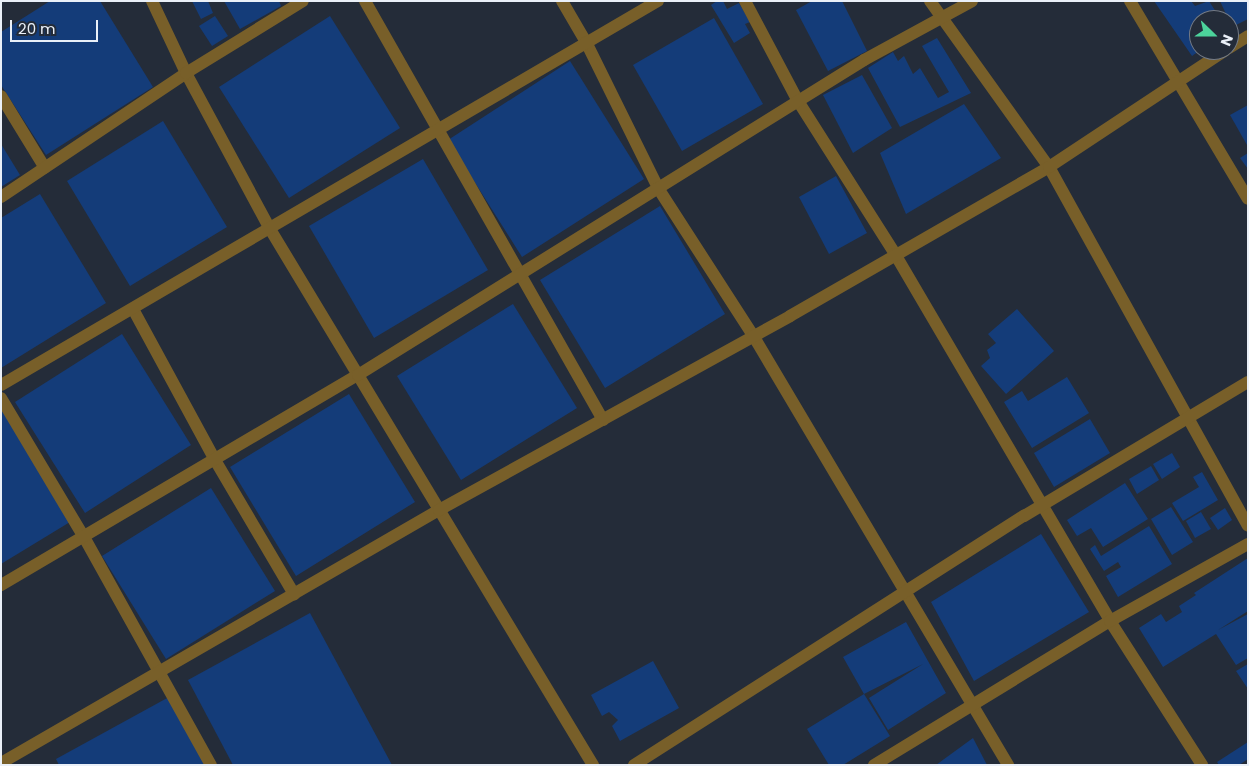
<!DOCTYPE html>
<html>
<head>
<meta charset="utf-8">
<style>
	body { margin:0 }
	#map { position:relative; width:1249px; height:766px; overflow:hidden; background:#242c39; font-family:Poppins,sans-serif }
	div>[style] { position:absolute }
	[style*='--x'] { left:calc(var(--x)*1px); top:calc(var(--y)*1px); width:calc(var(--w)*1px); rotate:calc(var(--a)*1deg) }
	.building>* { inset:0; background:#143c79 }
	.minor>* { height:12px; margin:-6px; padding:0 6px; transform-origin:6px; border-radius:6px; background:#785f29 }
	span { translate:-50% -50%; white-space:nowrap; text-align:center; line-height:1.15; -webkit-text-stroke:5px #242c39; paint-order:stroke }
	.frame { position:absolute; inset:0; border:2px solid #eaf0f8; pointer-events:none }
	.north { position:absolute; left:1189px; top:10px; width:50px; height:50px; box-sizing:border-box; background:#242c39; border:1px solid #737a85; border-radius:50%; rotate:112deg; font-size:14px; font-weight:700; line-height:20px; text-align:center; color:#eaf0f8 }
	.north::after { content:''; display:block; margin:auto; width:18px; height:22px; background:#4cd39b; clip-path:polygon(50% 0,100% 100%,50% 72%,0 100%) }
	.scale { position:absolute; left:10px; top:20px; width:88px; height:22px; box-sizing:border-box; border:2px solid #eaf0f8; border-top:0; padding-left:6px; font-size:15px; line-height:18px; white-space:nowrap; color:#eaf0f8; -webkit-text-stroke:4px #242c39; paint-order:stroke }
</style>
</head>
<body>
<div id="map">
	<div class="building">
		<div style="clip-path:polygon(50px 1px,100px 1px,153px 87px,46px 155px,1px 85px,1px 32px)"></div>
		<div style="clip-path:polygon(192px 1px,208px 1px,213px 13px,201px 19px)"></div>
		<div style="clip-path:polygon(224px 1px,279px 1px,281px 6px,240px 29px)"></div>
		<div style="clip-path:polygon(717px 1px,723px 1px,727px 9px,739px 3px,750px 22px,745px 24px,750px 33px,734px 43px,711px 5px)"></div>
		<div style="clip-path:polygon(812px 1px,842px 1px,867px 51px,828px 71px,796px 10px)"></div>
		<div style="clip-path:polygon(1154px 1px,1191px 1px,1195px 6px,1209px 1px,1221px 20px,1199px 20px,1199px 51px,1192px 56px)"></div>
		<div style="clip-path:polygon(1220px 1px,1248px 1px,1248px 19px,1232px 27px)"></div>
		<div style="clip-path:polygon(215px 16px,228px 36px,212px 46px,199px 26px)"></div>
		<div style="clip-path:polygon(330px 16px,400px 128px,289px 198px,219px 87px)"></div>
		<div style="clip-path:polygon(714px 18px,763px 104px,682px 151px,633px 65px)"></div>
		<div style="clip-path:polygon(937px 38px,971px 93px,900px 127px,868px 68px,893px 52px,898px 61px,904px 56px,913px 74px,920px 68px,938px 98px,949px 92px,922px 46px)"></div>
		<div style="clip-path:polygon(570px 61px,644px 179px,522px 257px,448px 140px)"></div>
		<div style="clip-path:polygon(862px 75px,892px 128px,853px 153px,823px 95px)"></div>
		<div style="clip-path:polygon(964px 104px,1001px 158px,906px 214px,880px 153px)"></div>
		<div style="clip-path:polygon(1248px 105px,1248px 144px,1247px 145px,1230px 115px)"></div>
		<div style="clip-path:polygon(163px 121px,227px 227px,130px 286px,67px 181px)"></div>
		<div style="clip-path:polygon(1px 144px,20px 175px,1px 187px)"></div>
		<div style="clip-path:polygon(1248px 153px,1248px 169px,1240px 158px)"></div>
		<div style="clip-path:polygon(423px 159px,488px 270px,374px 338px,309px 226px)"></div>
		<div style="clip-path:polygon(836px 176px,867px 233px,829px 254px,799px 197px)"></div>
		<div style="clip-path:polygon(40px 194px,106px 303px,1px 368px,1px 218px)"></div>
		<div style="clip-path:polygon(660px 206px,725px 314px,605px 388px,540px 280px)"></div>
		<div style="clip-path:polygon(513px 304px,577px 408px,461px 480px,397px 376px)"></div>
		<div style="clip-path:polygon(1017px 309px,1054px 351px,1006px 394px,981px 366px,990px 358px,987px 350px,996px 343px,988px 334px)"></div>
		<div style="clip-path:polygon(122px 334px,191px 445px,85px 513px,15px 402px)"></div>
		<div style="clip-path:polygon(1067px 377px,1089px 413px,1032px 448px,1004px 402px,1022px 391px,1028px 401px)"></div>
		<div style="clip-path:polygon(349px 394px,415px 502px,296px 576px,230px 467px)"></div>
		<div style="clip-path:polygon(1px 408px,70px 522px,1px 564px)"></div>
		<div style="clip-path:polygon(1090px 419px,1110px 453px,1054px 487px,1034px 453px)"></div>
		<div style="clip-path:polygon(1172px 453px,1180px 467px,1162px 479px,1153px 464px)"></div>
		<div style="clip-path:polygon(1151px 466px,1159px 480px,1137px 494px,1129px 479px)"></div>
		<div style="clip-path:polygon(1202px 472px,1218px 500px,1183px 521px,1172px 503px,1199px 487px,1193px 477px)"></div>
		<div style="clip-path:polygon(1125px 483px,1148px 519px,1103px 547px,1091px 528px,1077px 536px,1067px 520px)"></div>
		<div style="clip-path:polygon(211px 488px,275px 591px,166px 659px,102px 556px)"></div>
		<div style="clip-path:polygon(1171px 507px,1193px 542px,1172px 555px,1151px 519px)"></div>
		<div style="clip-path:polygon(1225px 508px,1232px 520px,1218px 530px,1210px 518px)"></div>
		<div style="clip-path:polygon(1201px 512px,1211px 529px,1195px 538px,1186px 521px)"></div>
		<div style="clip-path:polygon(1149px 526px,1172px 564px,1118px 597px,1106px 576px,1121px 567px,1118px 562px,1104px 571px,1090px 549px,1095px 545px,1101px 556px)"></div>
		<div style="clip-path:polygon(1041px 534px,1089px 612px,974px 681px,931px 602px)"></div>
		<div style="clip-path:polygon(1248px 558px,1248px 611px,1218px 630px,1248px 614px,1248px 658px,1236px 665px,1216px 634px,1163px 667px,1139px 628px,1161px 614px,1166px 622px,1182px 612px,1179px 606px,1196px 595px,1194px 593px)"></div>
		<div style="clip-path:polygon(310px 613px,392px 765px,233px 765px,188px 680px)"></div>
		<div style="clip-path:polygon(906px 622px,946px 693px,888px 730px,869px 698px,923px 664px,864px 694px,843px 657px)"></div>
		<div style="clip-path:polygon(653px 661px,679px 708px,620px 741px,612px 726px,618px 720px,609px 712px,602px 716px,591px 695px)"></div>
		<div style="clip-path:polygon(1248px 664px,1248px 689px,1236px 671px)"></div>
		<div style="clip-path:polygon(864px 694px,890px 736px,843px 765px,829px 765px,807px 729px)"></div>
		<div style="clip-path:polygon(169px 697px,206px 765px,59px 765px,56px 759px)"></div>
		<div style="clip-path:polygon(973px 738px,987px 765px,936px 765px)"></div>
		<div style="clip-path:polygon(1248px 742px,1248px 759px,1239px 765px,1219px 765px,1217px 762px)"></div>
	</div>
	<div class="minor">
		<div style="--x:152;--y:1;--w:80;--a:64.7"></div>
		<div style="--x:186;--y:73;--w:177;--a:61.7"></div>
		<div style="--x:270;--y:229;--w:626;--a:58.93"></div>
		<div style="--x:365;--y:1;--w:482;--a:60.4"></div>
		<div style="--x:562;--y:1;--w:48;--a:59.7"></div>
		<div style="--x:586;--y:42;--w:163;--a:63.7"></div>
		<div style="--x:658;--y:188;--w:177;--a:57.2"></div>
		<div style="--x:754;--y:337;--w:498;--a:59.3"></div>
		<div style="--x:745;--y:1;--w:113;--a:62.1"></div>
		<div style="--x:798;--y:101;--w:181;--a:57.6"></div>
		<div style="--x:895;--y:254;--w:425;--a:59.6"></div>
		<div style="--x:1110;--y:621;--w:171;--a:57.4"></div>
		<div style="--x:930;--y:1;--w:204;--a:54.4"></div>
		<div style="--x:1049;--y:167;--w:410;--a:61"></div>
		<div style="--x:1130;--y:1;--w:230;--a:59.2"></div>
		<div style="--x:1229;--y:48;--w:22;--a:-32"></div>
		<div style="--x:1;--y:96;--w:84;--a:58.6"></div>
		<div style="--x:1;--y:197;--w:223;--a:-33.8"></div>
		<div style="--x:186;--y:73;--w:137;--a:-31.6"></div>
		<div style="--x:133;--y:309;--w:172;--a:61.5"></div>
		<div style="--x:215;--y:460;--w:156;--a:59.5"></div>
		<div style="--x:1;--y:385;--w:761;--a:-30.31"></div>
		<div style="--x:1;--y:398;--w:162;--a:59.2"></div>
		<div style="--x:84;--y:537;--w:261;--a:60.9"></div>
		<div style="--x:1;--y:585;--w:414;--a:-30.5"></div>
		<div style="--x:358;--y:375;--w:596;--a:-31.9"></div>
		<div style="--x:864;--y:60;--w:123;--a:-28.6"></div>
		<div style="--x:1;--y:763;--w:506;--a:-30.01"></div>
		<div style="--x:439;--y:510;--w:401;--a:-28.9"></div>
		<div style="--x:790;--y:316;--w:299;--a:-29.9"></div>
		<div style="--x:1049;--y:167;--w:212;--a:-33.5"></div>
		<div style="--x:634;--y:765;--w:463;--a:-32.6"></div>
		<div style="--x:1024;--y:516;--w:261;--a:-30.9"></div>
		<div style="--x:874;--y:765;--w:276;--a:-31.4"></div>
		<div style="--x:1110;--y:621;--w:158;--a:-29.2"></div>
	</div>
	<div class="frame"></div>
	<div class="north">N</div>
	<div class="scale">20 m</div>
</div>
</body>
</html>
